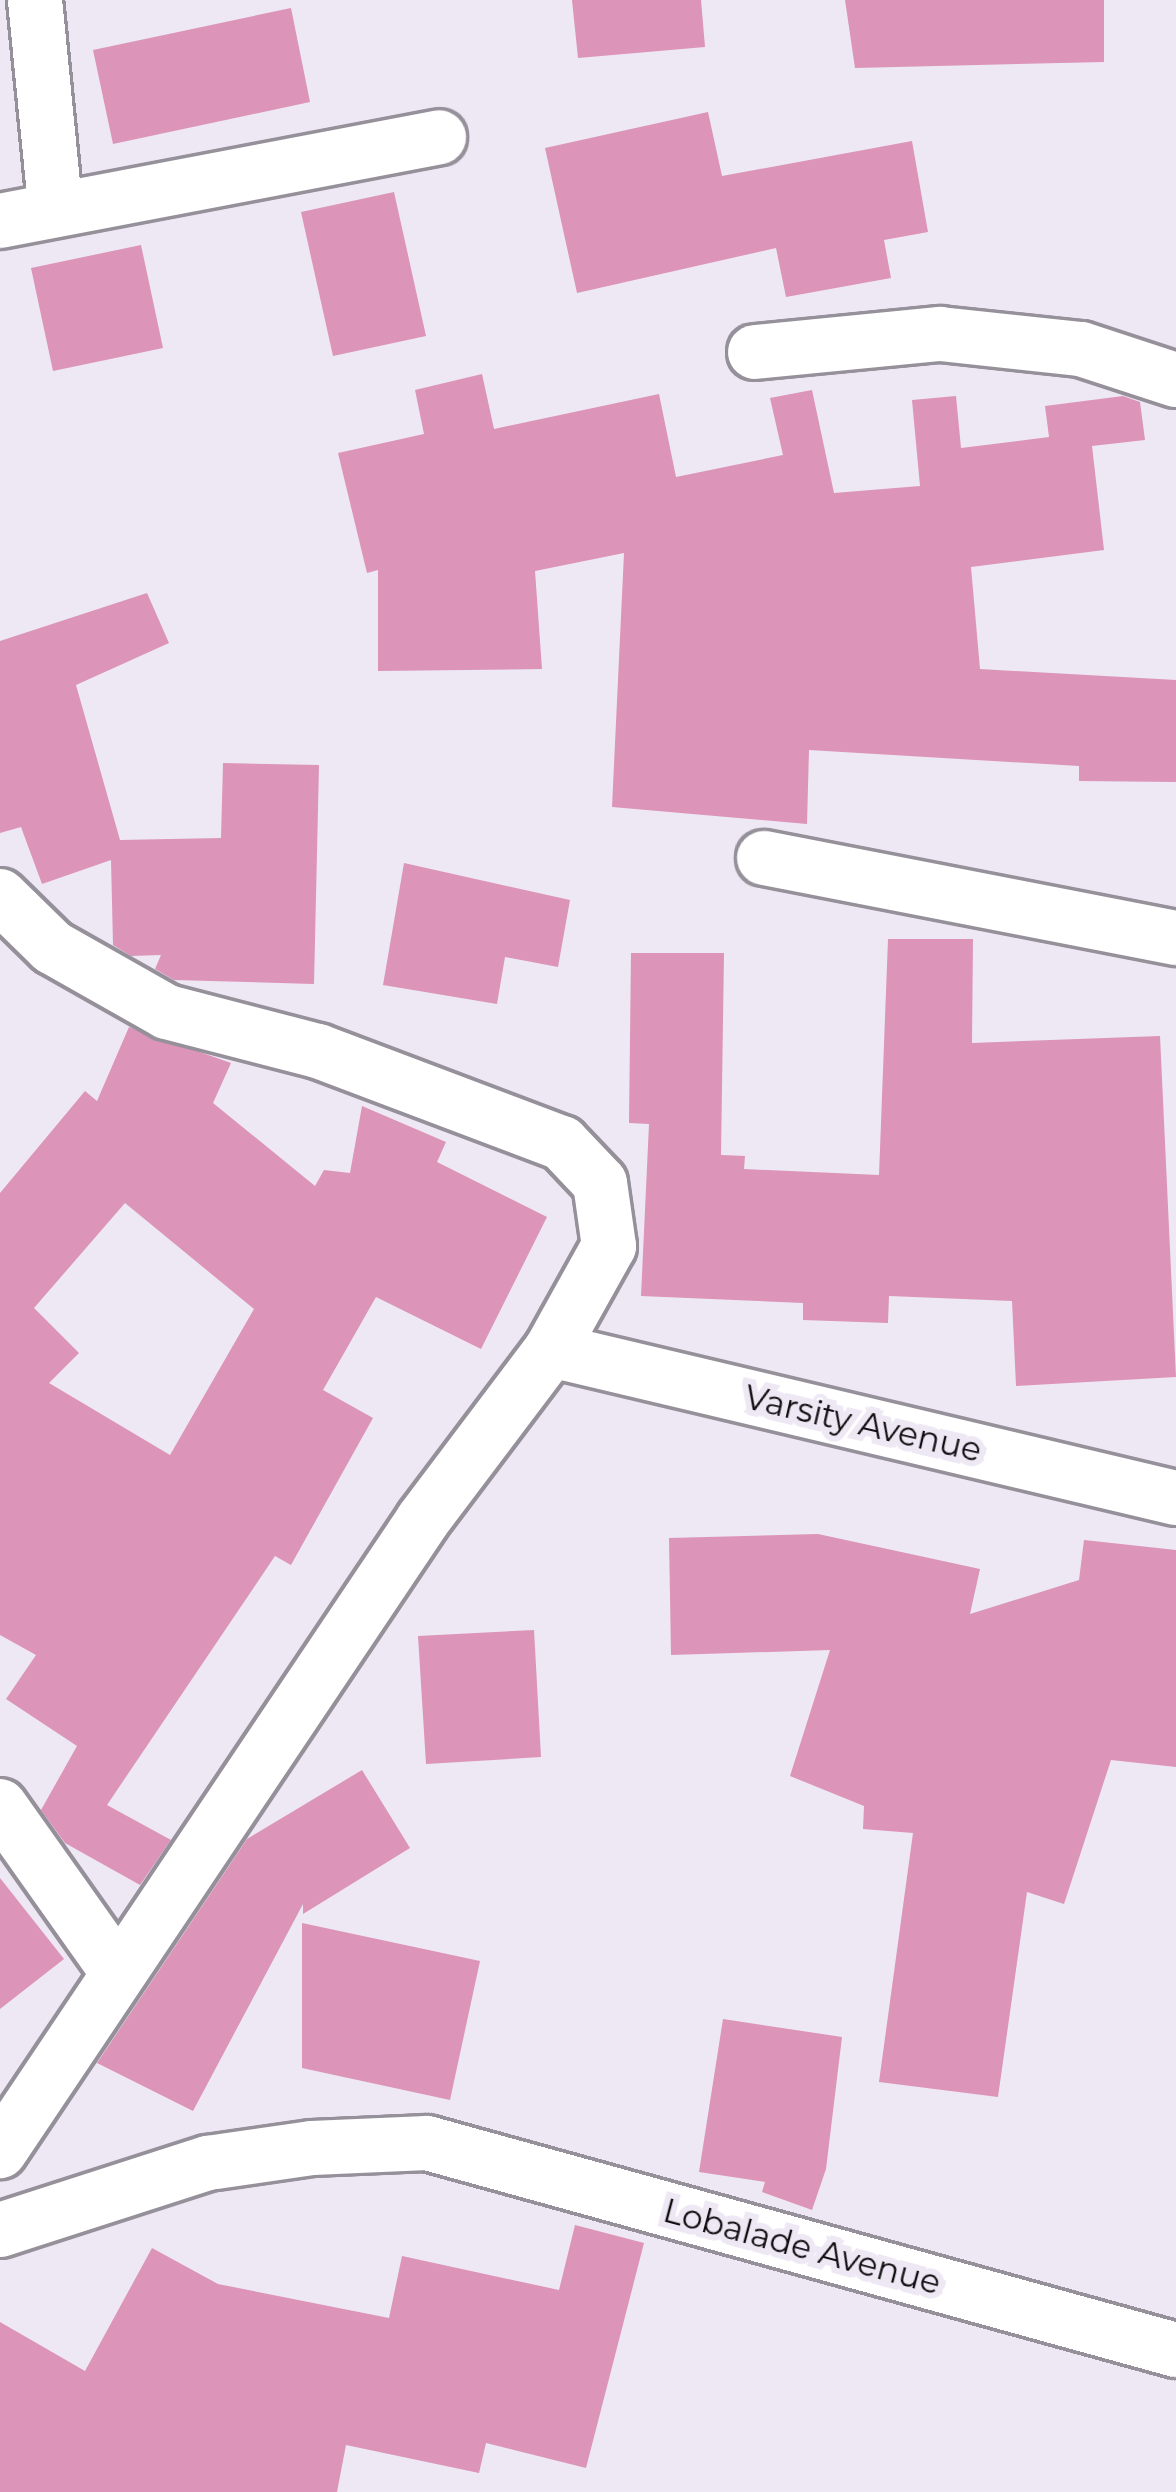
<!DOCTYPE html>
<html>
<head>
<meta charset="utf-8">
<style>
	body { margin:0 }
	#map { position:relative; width:1176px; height:2492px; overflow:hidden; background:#ede8f3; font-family:Montserrat,sans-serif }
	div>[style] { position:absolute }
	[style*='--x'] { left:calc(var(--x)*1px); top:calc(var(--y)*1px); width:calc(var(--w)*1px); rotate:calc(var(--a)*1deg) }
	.building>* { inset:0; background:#dc94b8 }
	.roads { filter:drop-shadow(3px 0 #95909a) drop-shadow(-3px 0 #95909a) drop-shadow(0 3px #95909a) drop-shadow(0 -3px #95909a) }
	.minor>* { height:54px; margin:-27px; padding:0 27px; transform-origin:27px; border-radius:27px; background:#fff }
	span { translate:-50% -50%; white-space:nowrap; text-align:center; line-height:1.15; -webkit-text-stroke:12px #ede8f3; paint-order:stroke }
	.street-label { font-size:33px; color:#0f0e11 }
</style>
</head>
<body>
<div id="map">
	<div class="building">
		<div style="clip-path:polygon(572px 0,701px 0,705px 47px,578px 58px)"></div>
		<div style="clip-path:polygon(845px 0,1104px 0,1104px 62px,855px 68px)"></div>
		<div style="clip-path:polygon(291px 8px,310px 102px,113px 144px,93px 50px)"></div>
		<div style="clip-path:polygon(708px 112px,722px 176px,912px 141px,928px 232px,884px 240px,891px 278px,786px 297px,776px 248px,577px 293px,545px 148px)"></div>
		<div style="clip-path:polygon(394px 192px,426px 336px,333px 356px,301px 212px)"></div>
		<div style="clip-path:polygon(141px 245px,163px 348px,53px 371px,31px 268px)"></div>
		<div style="clip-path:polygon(482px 374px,494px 429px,659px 394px,676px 477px,783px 455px,770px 398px,812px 390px,834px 493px,920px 486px,912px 400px,956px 396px,961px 448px,1049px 437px,1045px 406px,1123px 396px,1140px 402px,1145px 440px,1092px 446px,1104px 550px,971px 567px,980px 669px,1176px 680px,1176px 782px,1079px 781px,1079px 766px,809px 750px,807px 824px,612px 807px,624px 553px,535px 571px,542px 669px,378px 671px,378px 570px,367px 573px,338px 453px,424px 434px,415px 390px)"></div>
		<div style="clip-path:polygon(147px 593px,169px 643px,76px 685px,120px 840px,221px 838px,223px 763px,319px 765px,314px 984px,174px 980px,155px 969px,161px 955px,131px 956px,113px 945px,111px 860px,42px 884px,21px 827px,0 833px,0 641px)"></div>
		<div style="clip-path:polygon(404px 863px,570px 900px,558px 967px,505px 957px,497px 1004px,383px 985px)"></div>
		<div style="clip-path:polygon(888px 939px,973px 939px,972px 1043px,1160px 1036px,1176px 1377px,1016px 1386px,1012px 1301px,889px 1296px,888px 1323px,803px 1320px,803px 1303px,641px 1296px,649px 1124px,629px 1123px,631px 953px,724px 953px,721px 1155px,745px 1156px,744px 1169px,879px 1175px)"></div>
		<div style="clip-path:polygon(evenodd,129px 1027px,231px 1063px,213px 1103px,315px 1186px,324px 1170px,350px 1173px,362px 1106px,446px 1142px,437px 1162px,547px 1217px,481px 1349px,376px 1297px,323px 1390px,373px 1418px,291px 1565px,275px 1556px,107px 1805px,171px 1840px,140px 1885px,65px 1843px,41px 1810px,77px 1746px,6px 1699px,36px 1655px,0 1635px,0 1193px,85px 1091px,97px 1101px,129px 1027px,125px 1203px,254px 1309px,170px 1455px,49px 1383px,79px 1353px,34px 1308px,125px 1203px)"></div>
		<div style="clip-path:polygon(818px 1534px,980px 1569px,970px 1614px,1079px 1580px,1084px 1540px,1176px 1550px,1176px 1767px,1111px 1760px,1064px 1904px,1027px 1892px,998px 2097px,879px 2082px,913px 1833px,863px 1829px,864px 1806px,790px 1776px,830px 1650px,671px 1655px,669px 1538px)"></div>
		<div style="clip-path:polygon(534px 1630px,541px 1757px,426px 1764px,418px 1636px)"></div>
		<div style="clip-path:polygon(362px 1770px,410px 1848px,303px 1914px,303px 1904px,193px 2111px,97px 2063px,247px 1839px)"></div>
		<div style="clip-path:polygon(0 1878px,64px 1959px,0 2009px)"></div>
		<div style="clip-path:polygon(302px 1923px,480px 1961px,450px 2100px,302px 2068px)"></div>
		<div style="clip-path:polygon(723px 2019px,842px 2037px,826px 2169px,812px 2210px,762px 2192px,765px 2182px,699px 2172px)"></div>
		<div style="clip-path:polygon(575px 2225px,644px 2243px,586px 2468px,486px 2443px,479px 2473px,346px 2445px,337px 2492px,0 2492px,0 2322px,85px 2371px,152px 2248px,218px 2284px,389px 2318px,402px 2256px,559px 2290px)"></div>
	</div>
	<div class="roads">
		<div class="minor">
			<div style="--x:35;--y:0;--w:205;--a:84.4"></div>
			<div style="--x:0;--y:221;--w:447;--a:-10.8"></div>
			<div style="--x:755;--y:352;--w:186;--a:-5.6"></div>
			<div style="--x:940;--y:334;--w:142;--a:6.1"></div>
			<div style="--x:1081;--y:349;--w:100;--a:18.1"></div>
			<div style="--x:764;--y:858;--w:420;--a:11"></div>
			<div style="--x:0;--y:896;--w:73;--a:44.4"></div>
			<div style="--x:52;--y:947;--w:132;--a:29.5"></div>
			<div style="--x:167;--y:1012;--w:156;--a:14.5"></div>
			<div style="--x:318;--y:1051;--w:261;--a:20.7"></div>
			<div style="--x:562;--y:1143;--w:55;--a:46.5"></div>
			<div style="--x:600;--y:1183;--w:64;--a:81.9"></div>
			<div style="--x:609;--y:1246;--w:119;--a:119.1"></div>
			<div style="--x:551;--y:1350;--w:213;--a:127"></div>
			<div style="--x:423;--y:1520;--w:760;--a:123.84"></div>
			<div style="--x:551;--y:1350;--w:642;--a:13.32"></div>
			<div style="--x:0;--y:1806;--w:202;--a:54.7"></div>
			<div style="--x:0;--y:2230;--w:219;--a:-17.9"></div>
			<div style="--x:208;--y:2163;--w:105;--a:-8.2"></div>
			<div style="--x:312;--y:2148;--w:115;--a:-2.5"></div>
			<div style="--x:427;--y:2143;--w:777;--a:15.45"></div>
		</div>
	</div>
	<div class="street-label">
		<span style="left:863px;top:1424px;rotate:13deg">Varsity Avenue</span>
		<span style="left:802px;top:2247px;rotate:15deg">Lobalade Avenue</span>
	</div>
</div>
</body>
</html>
